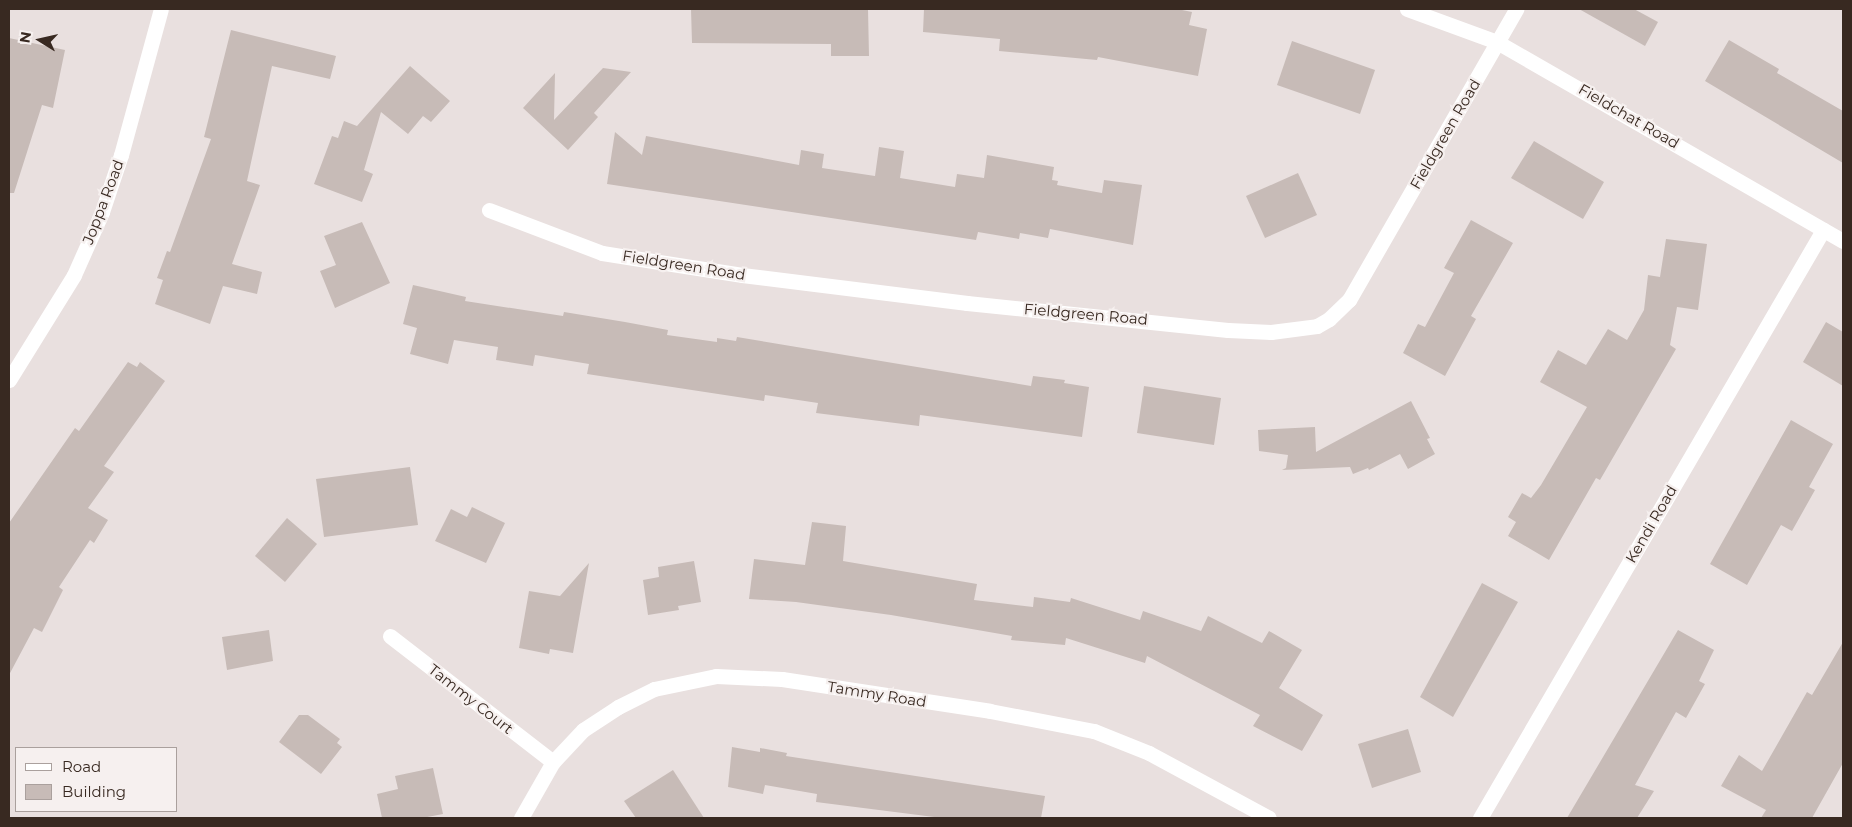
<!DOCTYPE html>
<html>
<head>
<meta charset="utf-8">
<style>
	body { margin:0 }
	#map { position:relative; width:1852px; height:827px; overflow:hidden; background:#e9e0df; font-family:Montserrat,sans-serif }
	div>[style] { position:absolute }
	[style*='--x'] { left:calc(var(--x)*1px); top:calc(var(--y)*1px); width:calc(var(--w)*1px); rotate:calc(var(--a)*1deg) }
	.building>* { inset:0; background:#c7bbb7 }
	.minor>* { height:15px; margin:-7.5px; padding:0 7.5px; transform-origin:7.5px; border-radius:7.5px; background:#fff }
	span { translate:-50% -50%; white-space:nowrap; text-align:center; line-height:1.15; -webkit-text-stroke:4.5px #f6f0ef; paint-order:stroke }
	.street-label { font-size:15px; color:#382921 }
	.frame { position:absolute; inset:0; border:10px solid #382921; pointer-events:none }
	.legend { position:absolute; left:15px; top:747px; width:162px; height:65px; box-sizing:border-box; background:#f6f0ef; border:1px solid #aaa09d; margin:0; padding:6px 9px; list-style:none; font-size:15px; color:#382921 }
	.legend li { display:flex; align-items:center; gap:10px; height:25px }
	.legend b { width:25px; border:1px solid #aaa09d }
	.north { position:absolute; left:15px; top:15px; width:50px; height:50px; -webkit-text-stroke:4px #f6f0ef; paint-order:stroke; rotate:280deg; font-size:14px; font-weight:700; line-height:20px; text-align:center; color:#382921 }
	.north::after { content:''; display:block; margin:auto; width:18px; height:22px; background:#382921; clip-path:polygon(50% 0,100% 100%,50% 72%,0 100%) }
</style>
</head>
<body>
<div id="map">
	<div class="building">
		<div style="clip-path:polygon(691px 9px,868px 9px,869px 56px,831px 56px,831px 44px,692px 43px)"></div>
		<div style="clip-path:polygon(924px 9px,1177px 9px,1192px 12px,1189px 25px,1207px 29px,1198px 76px,1098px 57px,1097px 60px,999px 51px,1000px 39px,923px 32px)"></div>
		<div style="clip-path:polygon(1579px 9px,1634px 9px,1658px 22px,1645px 46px)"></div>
		<div style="clip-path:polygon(231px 30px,336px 56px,330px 79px,272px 66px,247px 181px,260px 185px,232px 264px,262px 272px,257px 294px,223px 286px,210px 324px,155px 304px,163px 280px,157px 278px,167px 251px,170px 252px,211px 139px,204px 137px)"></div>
		<div style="clip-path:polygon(9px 38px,65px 50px,53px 108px,42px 105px,14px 193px,9px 193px)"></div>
		<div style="clip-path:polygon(1729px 40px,1779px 69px,1777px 73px,1843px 111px,1843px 163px,1705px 81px)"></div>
		<div style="clip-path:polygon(1292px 41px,1375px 70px,1360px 114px,1277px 85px)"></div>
		<div style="clip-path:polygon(410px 66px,450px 101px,431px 122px,423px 116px,408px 134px,381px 112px,364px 170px,373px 174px,362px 202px,314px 184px,332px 136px,338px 138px,344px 121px,357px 126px)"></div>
		<div style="clip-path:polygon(603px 68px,631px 72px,594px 113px,598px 117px,568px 150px,523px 108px,555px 73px,554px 120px)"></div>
		<div style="clip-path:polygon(615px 132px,642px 155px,646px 136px,799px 165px,801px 150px,824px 154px,822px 168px,875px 176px,879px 147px,904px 151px,900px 178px,955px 187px,957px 174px,984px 178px,987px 155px,1054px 167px,1052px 180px,1058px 181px,1057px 185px,1102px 193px,1104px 180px,1142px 185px,1133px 245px,1050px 229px,1048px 238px,1020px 233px,1019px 239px,978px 232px,976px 240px,607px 184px)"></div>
		<div style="clip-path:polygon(1534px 141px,1604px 182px,1583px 219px,1511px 178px)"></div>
		<div style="clip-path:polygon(1298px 173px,1317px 215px,1265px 238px,1246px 196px)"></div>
		<div style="clip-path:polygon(1471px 220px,1513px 243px,1471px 316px,1476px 319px,1445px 376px,1403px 353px,1418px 324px,1425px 327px,1454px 273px,1444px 268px)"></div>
		<div style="clip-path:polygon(362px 222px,390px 283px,335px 308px,320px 271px,336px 265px,324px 236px)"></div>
		<div style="clip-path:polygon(1666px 239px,1707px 244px,1698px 310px,1677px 307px,1670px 345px,1676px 349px,1600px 480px,1596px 478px,1549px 560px,1508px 536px,1516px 522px,1508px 517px,1522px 493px,1531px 498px,1541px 485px,1587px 407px,1540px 382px,1558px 350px,1586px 365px,1608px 329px,1627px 340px,1644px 310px,1648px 275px,1660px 277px)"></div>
		<div style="clip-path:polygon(413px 285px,466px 297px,465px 301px,563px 316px,564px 312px,625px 322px,668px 330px,667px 335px,717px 342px,717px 338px,736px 341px,737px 337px,1031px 386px,1033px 376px,1065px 380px,1064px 383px,1089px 387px,1082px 437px,920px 415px,919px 426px,816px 413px,818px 403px,765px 395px,764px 401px,587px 374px,589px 364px,535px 355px,533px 366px,496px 360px,498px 347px,454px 340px,448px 364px,410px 354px,417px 328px,403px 324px)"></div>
		<div style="clip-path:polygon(1826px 322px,1843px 332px,1843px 386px,1803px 362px)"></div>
		<div style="clip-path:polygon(128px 362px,137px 367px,140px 362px,165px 381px,104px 466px,114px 472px,88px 508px,108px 520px,94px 543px,90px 540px,59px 587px,63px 590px,42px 632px,34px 628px,9px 675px,9px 523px,75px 428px,79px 431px)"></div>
		<div style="clip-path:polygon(1144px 386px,1221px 398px,1214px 445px,1137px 433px)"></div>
		<div style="clip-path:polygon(1411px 401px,1430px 438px,1427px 439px,1435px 454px,1408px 469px,1400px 454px,1369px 470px,1368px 468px,1353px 474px,1350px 467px,1282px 470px,1286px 468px,1288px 455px,1259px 451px,1258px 430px,1315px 427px,1316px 452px)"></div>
		<div style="clip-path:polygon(1791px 420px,1833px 444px,1809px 487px,1815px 490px,1792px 531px,1781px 525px,1747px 585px,1710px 564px)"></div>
		<div style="clip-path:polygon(410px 467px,418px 525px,324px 537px,316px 479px)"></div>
		<div style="clip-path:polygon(472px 507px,505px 523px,486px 563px,435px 541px,451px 509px,467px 517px)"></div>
		<div style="clip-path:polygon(287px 518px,317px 544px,285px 582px,255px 556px)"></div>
		<div style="clip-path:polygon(812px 522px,846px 526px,843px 561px,977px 584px,974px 600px,1033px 607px,1034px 597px,1070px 602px,1071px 598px,1140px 620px,1143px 611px,1201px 631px,1208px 616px,1262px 643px,1269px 631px,1302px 650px,1279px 688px,1323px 715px,1302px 751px,1253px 726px,1260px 715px,1147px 656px,1145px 663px,1066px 638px,1065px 645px,1011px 640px,1012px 636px,891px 615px,796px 602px,749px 599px,754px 559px,805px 565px)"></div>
		<div style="clip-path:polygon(694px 561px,701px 602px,678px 606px,679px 610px,648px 615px,643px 580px,659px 577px,658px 567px)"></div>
		<div style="clip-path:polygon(589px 563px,573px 653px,550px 649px,549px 654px,519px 648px,529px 591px,560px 596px)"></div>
		<div style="clip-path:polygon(1482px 583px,1518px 602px,1453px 717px,1420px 697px)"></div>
		<div style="clip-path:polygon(269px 630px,273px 661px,227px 670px,222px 637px)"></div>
		<div style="clip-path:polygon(1678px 630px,1714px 650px,1699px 681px,1705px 684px,1686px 718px,1676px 712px,1635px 785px,1654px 791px,1637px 818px,1567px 818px)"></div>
		<div style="clip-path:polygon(1843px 642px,1843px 763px,1812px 818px,1761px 818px,1766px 810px,1721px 786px,1739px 755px,1762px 771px,1807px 692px,1812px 695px)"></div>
		<div style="clip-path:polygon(299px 715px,308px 715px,340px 739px,337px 743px,342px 747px,321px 774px,279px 742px)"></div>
		<div style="clip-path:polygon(1408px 729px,1421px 772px,1372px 788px,1358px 744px)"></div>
		<div style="clip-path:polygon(732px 747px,760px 752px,760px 748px,787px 753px,786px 756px,1045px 796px,1041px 818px,942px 818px,816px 802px,817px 794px,765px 785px,763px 794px,728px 787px)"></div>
		<div style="clip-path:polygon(433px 768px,443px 814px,422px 818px,382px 818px,377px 794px,398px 789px,395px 776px)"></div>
		<div style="clip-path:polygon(673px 770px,704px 818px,636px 818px,624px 801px)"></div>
	</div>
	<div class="minor">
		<div style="--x:1407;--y:9;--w:96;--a:20.1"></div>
		<div style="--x:1497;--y:42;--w:399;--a:29.9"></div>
		<div style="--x:489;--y:210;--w:121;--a:20.8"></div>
		<div style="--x:602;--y:253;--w:142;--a:8.9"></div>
		<div style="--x:742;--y:275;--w:227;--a:7.1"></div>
		<div style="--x:967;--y:303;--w:262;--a:5.9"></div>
		<div style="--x:1228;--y:330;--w:43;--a:2.7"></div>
		<div style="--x:1271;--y:332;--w:46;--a:-7.4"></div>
		<div style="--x:1317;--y:326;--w:14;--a:-30"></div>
		<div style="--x:1329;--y:319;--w:28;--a:-44"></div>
		<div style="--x:1349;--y:300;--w:336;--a:-60.1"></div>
		<div style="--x:9;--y:380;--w:123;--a:-58.2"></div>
		<div style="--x:74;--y:275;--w:69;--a:-66"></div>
		<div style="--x:102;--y:212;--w:60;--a:-71.6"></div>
		<div style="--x:121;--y:155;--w:151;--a:-74.7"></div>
		<div style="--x:390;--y:636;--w:206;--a:37.7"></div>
		<div style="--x:521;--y:818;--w:64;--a:-60.3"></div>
		<div style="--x:553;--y:762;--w:44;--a:-46.8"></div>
		<div style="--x:583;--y:730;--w:42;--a:-33.3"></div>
		<div style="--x:618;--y:707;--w:40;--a:-26.6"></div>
		<div style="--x:654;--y:689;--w:63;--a:-11.8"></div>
		<div style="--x:716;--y:676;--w:66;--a:2.6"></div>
		<div style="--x:782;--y:679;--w:210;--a:8.7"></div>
		<div style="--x:990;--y:711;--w:106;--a:10.9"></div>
		<div style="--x:1094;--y:731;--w:59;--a:21.8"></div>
		<div style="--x:1149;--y:753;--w:136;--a:28.4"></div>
		<div style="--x:1480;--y:818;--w:681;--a:-59.74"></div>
	</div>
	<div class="street-label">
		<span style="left:1629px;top:116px;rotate:30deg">Fieldchat Road</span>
		<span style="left:1445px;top:134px;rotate:-60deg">Fieldgreen Road</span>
		<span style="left:103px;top:202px;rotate:-69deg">Joppa Road</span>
		<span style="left:684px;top:265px;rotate:9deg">Fieldgreen Road</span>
		<span style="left:1086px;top:314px;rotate:5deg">Fieldgreen Road</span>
		<span style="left:1651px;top:524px;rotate:-60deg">Kendi Road</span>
		<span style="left:877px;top:694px;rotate:9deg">Tammy Road</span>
		<span style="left:471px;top:699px;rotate:38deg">Tammy Court</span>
	</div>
	<div class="frame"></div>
	<ul class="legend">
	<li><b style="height:6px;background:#fff"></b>Road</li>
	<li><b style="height:14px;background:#c7bbb7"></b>Building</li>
	</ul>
	<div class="north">N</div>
</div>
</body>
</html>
